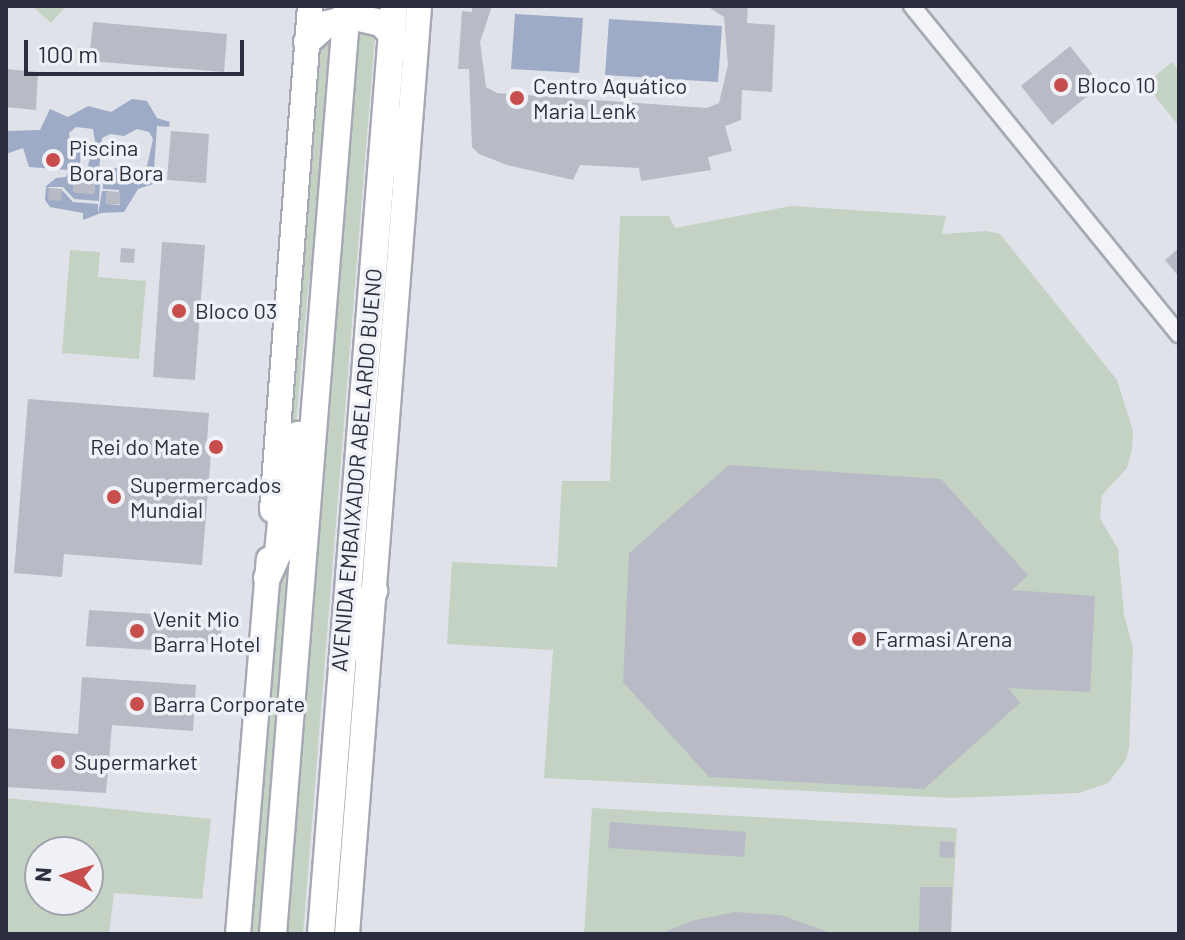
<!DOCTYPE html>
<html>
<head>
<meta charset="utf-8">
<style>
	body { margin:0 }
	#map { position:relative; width:1185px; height:940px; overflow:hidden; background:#e0e2e9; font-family:Barlow,sans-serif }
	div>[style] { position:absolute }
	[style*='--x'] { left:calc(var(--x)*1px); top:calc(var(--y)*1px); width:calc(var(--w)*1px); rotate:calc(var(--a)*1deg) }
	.green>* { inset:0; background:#c3d2c2 }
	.water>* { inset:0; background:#9dabc7 }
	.pier>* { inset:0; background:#e0e2e9 }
	.building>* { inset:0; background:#b8bbc5 }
	.roads { filter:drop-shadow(2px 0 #a6a8b3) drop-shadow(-2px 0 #a6a8b3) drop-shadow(0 2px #a6a8b3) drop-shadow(0 -2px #a6a8b3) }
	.minor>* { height:16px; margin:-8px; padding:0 8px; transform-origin:8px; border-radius:8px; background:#f3f4f7 }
	.primary>* { height:24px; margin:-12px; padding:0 12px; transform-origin:12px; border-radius:12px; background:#fff }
	.trunk>* { height:26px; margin:-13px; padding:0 13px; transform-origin:13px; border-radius:13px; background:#fff }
	.dots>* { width:22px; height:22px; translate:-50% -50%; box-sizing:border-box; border:4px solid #f0f1f6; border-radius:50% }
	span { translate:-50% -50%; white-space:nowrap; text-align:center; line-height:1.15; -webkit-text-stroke:7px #f0f1f6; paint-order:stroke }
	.poi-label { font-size:22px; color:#2a2e3f }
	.left { translate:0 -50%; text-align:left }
	.right { translate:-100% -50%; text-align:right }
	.street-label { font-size:22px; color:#2a2e3f }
	.frame { position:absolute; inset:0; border:8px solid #2a2e3f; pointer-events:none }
	.north { position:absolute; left:24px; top:836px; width:80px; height:80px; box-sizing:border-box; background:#f0f1f6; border:2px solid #a1a3ad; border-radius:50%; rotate:274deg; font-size:22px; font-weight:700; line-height:32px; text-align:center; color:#2a2e3f }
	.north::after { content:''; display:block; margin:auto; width:28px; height:36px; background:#c74e4c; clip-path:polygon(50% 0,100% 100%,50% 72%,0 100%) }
	.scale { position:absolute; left:24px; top:40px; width:220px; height:36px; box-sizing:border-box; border:4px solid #2a2e3f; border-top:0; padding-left:10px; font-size:24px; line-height:28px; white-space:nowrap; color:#2a2e3f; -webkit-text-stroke:6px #f0f1f6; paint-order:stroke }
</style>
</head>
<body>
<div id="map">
	<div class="green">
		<div style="clip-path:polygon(32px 6px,66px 6px,51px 23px)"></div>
		<div style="clip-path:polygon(366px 28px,375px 35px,303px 934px,285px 934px,358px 36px,360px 30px)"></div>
		<div style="clip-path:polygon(333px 36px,327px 149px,308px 289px,296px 424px,284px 477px,317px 56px,321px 46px)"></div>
		<div style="clip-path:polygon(1172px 62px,1179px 71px,1179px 126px,1145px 84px)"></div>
		<div style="clip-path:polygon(791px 206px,946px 216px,942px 234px,987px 231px,1000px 234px,1117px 380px,1133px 431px,1132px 449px,1127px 468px,1102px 495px,1100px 518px,1118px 549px,1124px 615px,1133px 648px,1129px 747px,1126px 760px,1108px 783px,1079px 793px,951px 798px,544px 778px,553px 650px,447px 644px,452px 562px,557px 567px,562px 481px,610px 481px,620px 216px,669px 216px,675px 228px)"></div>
		<div style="clip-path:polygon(70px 250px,100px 252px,98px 277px,146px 281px,139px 359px,62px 353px)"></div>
		<div style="clip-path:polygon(297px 461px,262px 934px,245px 934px,287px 512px)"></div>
		<div style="clip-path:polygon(evenodd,6px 798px,211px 819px,202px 899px,114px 893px,109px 934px,6px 934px,6px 798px,40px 852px,88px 852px,88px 900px,40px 900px,40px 852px)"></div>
		<div style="clip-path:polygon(592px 808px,957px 828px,951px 934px,584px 934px)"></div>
	</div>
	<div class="water">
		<div style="clip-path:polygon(515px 14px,583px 18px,579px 73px,511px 69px)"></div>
		<div style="clip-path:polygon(609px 19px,722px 26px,718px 82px,605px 75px)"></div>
		<div style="clip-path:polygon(evenodd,132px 99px,147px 101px,157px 118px,170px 122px,169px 127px,157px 126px,153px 184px,138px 189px,124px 212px,101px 213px,83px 220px,83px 213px,50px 207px,45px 200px,46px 186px,56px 178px,66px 177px,68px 170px,29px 167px,23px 148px,6px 154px,6px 131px,40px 130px,50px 109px,68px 117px,88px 106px,111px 112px,132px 99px,76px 127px,93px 129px,95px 141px,87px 169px,80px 165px,81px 147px,70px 139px,69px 133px,76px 127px,132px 99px,137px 129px,149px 132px,153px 139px,147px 166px,137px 172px,117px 168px,99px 171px,102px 138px,110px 134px,124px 136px,137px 129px)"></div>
	</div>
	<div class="pier">
		<div style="clip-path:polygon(75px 179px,103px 181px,103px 189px,119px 190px,120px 205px,106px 204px,107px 191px,102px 191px,98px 214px,98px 204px,73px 202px,62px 190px,45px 187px,63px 187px,74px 199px,99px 201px,100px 182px,95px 182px,94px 194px,73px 192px)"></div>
	</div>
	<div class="building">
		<div style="clip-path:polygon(472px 6px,492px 6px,480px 42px,486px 87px,497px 93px,707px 108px,719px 103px,728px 65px,724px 17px,707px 6px,748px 6px,747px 23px,775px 25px,772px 92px,742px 90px,741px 120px,725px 126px,732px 151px,708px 157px,711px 170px,641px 181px,639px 168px,580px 165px,573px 180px,507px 165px,479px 154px,472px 147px,469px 69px,458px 69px,462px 11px,472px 12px)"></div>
		<div style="clip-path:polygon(93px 22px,227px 34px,224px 72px,89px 61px)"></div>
		<div style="clip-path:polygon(1070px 46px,1101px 85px,1052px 125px,1021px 86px)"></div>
		<div style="clip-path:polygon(6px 69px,38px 72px,36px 110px,6px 107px)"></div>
		<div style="clip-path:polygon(171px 131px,209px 134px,206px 183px,167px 180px)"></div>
		<div style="clip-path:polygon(74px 180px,95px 182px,94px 194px,73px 192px)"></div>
		<div style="clip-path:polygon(49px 188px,62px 189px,61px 201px,48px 200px)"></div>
		<div style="clip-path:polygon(107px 191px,120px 192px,120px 204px,106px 204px)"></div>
		<div style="clip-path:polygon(162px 242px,205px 245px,195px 380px,153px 377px)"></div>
		<div style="clip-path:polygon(121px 248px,135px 249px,134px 263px,120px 262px)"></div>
		<div style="clip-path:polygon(1179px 248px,1179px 277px,1165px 260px)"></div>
		<div style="clip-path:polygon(28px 399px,209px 413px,207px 441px,212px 441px,202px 565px,64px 554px,62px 577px,14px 573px)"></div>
		<div style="clip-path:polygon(729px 465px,941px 479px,1028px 575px,1012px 590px,1095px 596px,1090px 692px,1008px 688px,1020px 703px,924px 789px,709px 777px,623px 682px,629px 553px)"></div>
		<div style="clip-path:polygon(89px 610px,187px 616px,187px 626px,222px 628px,220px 645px,186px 643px,185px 652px,86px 646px)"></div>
		<div style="clip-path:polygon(82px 677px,196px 685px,193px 731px,112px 725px,106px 793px,6px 787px,6px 728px,78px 734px)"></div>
		<div style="clip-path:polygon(610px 822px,746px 832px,744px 857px,608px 848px)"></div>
		<div style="clip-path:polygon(940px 841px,954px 842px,954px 858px,939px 857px)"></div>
		<div style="clip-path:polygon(920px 887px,952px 887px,951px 934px,919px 934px)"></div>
		<div style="clip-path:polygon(735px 912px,781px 915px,833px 934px,660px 934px,691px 921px)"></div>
	</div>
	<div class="roads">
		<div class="minor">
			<div style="--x:912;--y:6;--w:423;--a:50.9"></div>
		</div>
		<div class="primary">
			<div style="--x:272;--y:510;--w:505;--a:-85.69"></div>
			<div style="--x:238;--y:934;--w:376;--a:-85.3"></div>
			<div style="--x:347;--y:934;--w:931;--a:-85.56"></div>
		</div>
		<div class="trunk">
			<div style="--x:307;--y:42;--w:27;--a:-42"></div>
			<div style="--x:327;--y:24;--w:29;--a:-14"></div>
			<div style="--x:355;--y:17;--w:27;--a:13"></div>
			<div style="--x:381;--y:23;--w:26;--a:47"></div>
			<div style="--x:400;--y:124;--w:27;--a:94"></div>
			<div style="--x:398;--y:151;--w:21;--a:71"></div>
			<div style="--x:267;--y:578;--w:27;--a:-66"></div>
			<div style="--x:278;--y:553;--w:52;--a:-84.5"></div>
			<div style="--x:283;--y:501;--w:68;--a:-77.2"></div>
			<div style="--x:359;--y:648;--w:32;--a:-85"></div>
			<div style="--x:362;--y:616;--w:28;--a:-64"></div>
			<div style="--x:273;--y:934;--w:931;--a:-85.44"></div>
			<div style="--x:321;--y:934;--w:931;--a:-85.5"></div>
		</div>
	</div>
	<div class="dots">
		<div style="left:1061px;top:85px;background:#c74e4c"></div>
		<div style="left:517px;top:98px;background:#c74e4c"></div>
		<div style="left:53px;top:160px;background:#c74e4c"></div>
		<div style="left:179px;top:311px;background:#c74e4c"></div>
		<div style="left:216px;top:447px;background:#c74e4c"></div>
		<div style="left:114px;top:497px;background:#c74e4c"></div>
		<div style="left:137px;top:631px;background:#c74e4c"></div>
		<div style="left:859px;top:639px;background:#c74e4c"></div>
		<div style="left:137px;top:704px;background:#c74e4c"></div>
		<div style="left:58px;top:762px;background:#c74e4c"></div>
	</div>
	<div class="poi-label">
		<span class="left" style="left:533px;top:98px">Centro Aquático<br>Maria Lenk</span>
		<span class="left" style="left:1077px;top:85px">Bloco 10</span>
		<span class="left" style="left:69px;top:160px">Piscina<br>Bora Bora</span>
		<span class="left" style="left:195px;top:311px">Bloco 03</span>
		<span class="right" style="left:200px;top:447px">Rei do Mate</span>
		<span class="left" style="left:130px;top:497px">Supermercados<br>Mundial</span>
		<span class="left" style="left:153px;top:631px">Venit Mio<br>Barra Hotel</span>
		<span class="left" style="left:875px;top:639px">Farmasi Arena</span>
		<span class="left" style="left:153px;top:704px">Barra Corporate</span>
		<span class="left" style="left:74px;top:762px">Supermarket</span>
	</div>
	<div class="street-label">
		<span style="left:356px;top:470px;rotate:-85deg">AVENIDA EMBAIXADOR ABELARDO BUENO</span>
	</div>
	<div class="frame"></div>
	<div class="north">N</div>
	<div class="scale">100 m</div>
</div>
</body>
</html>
